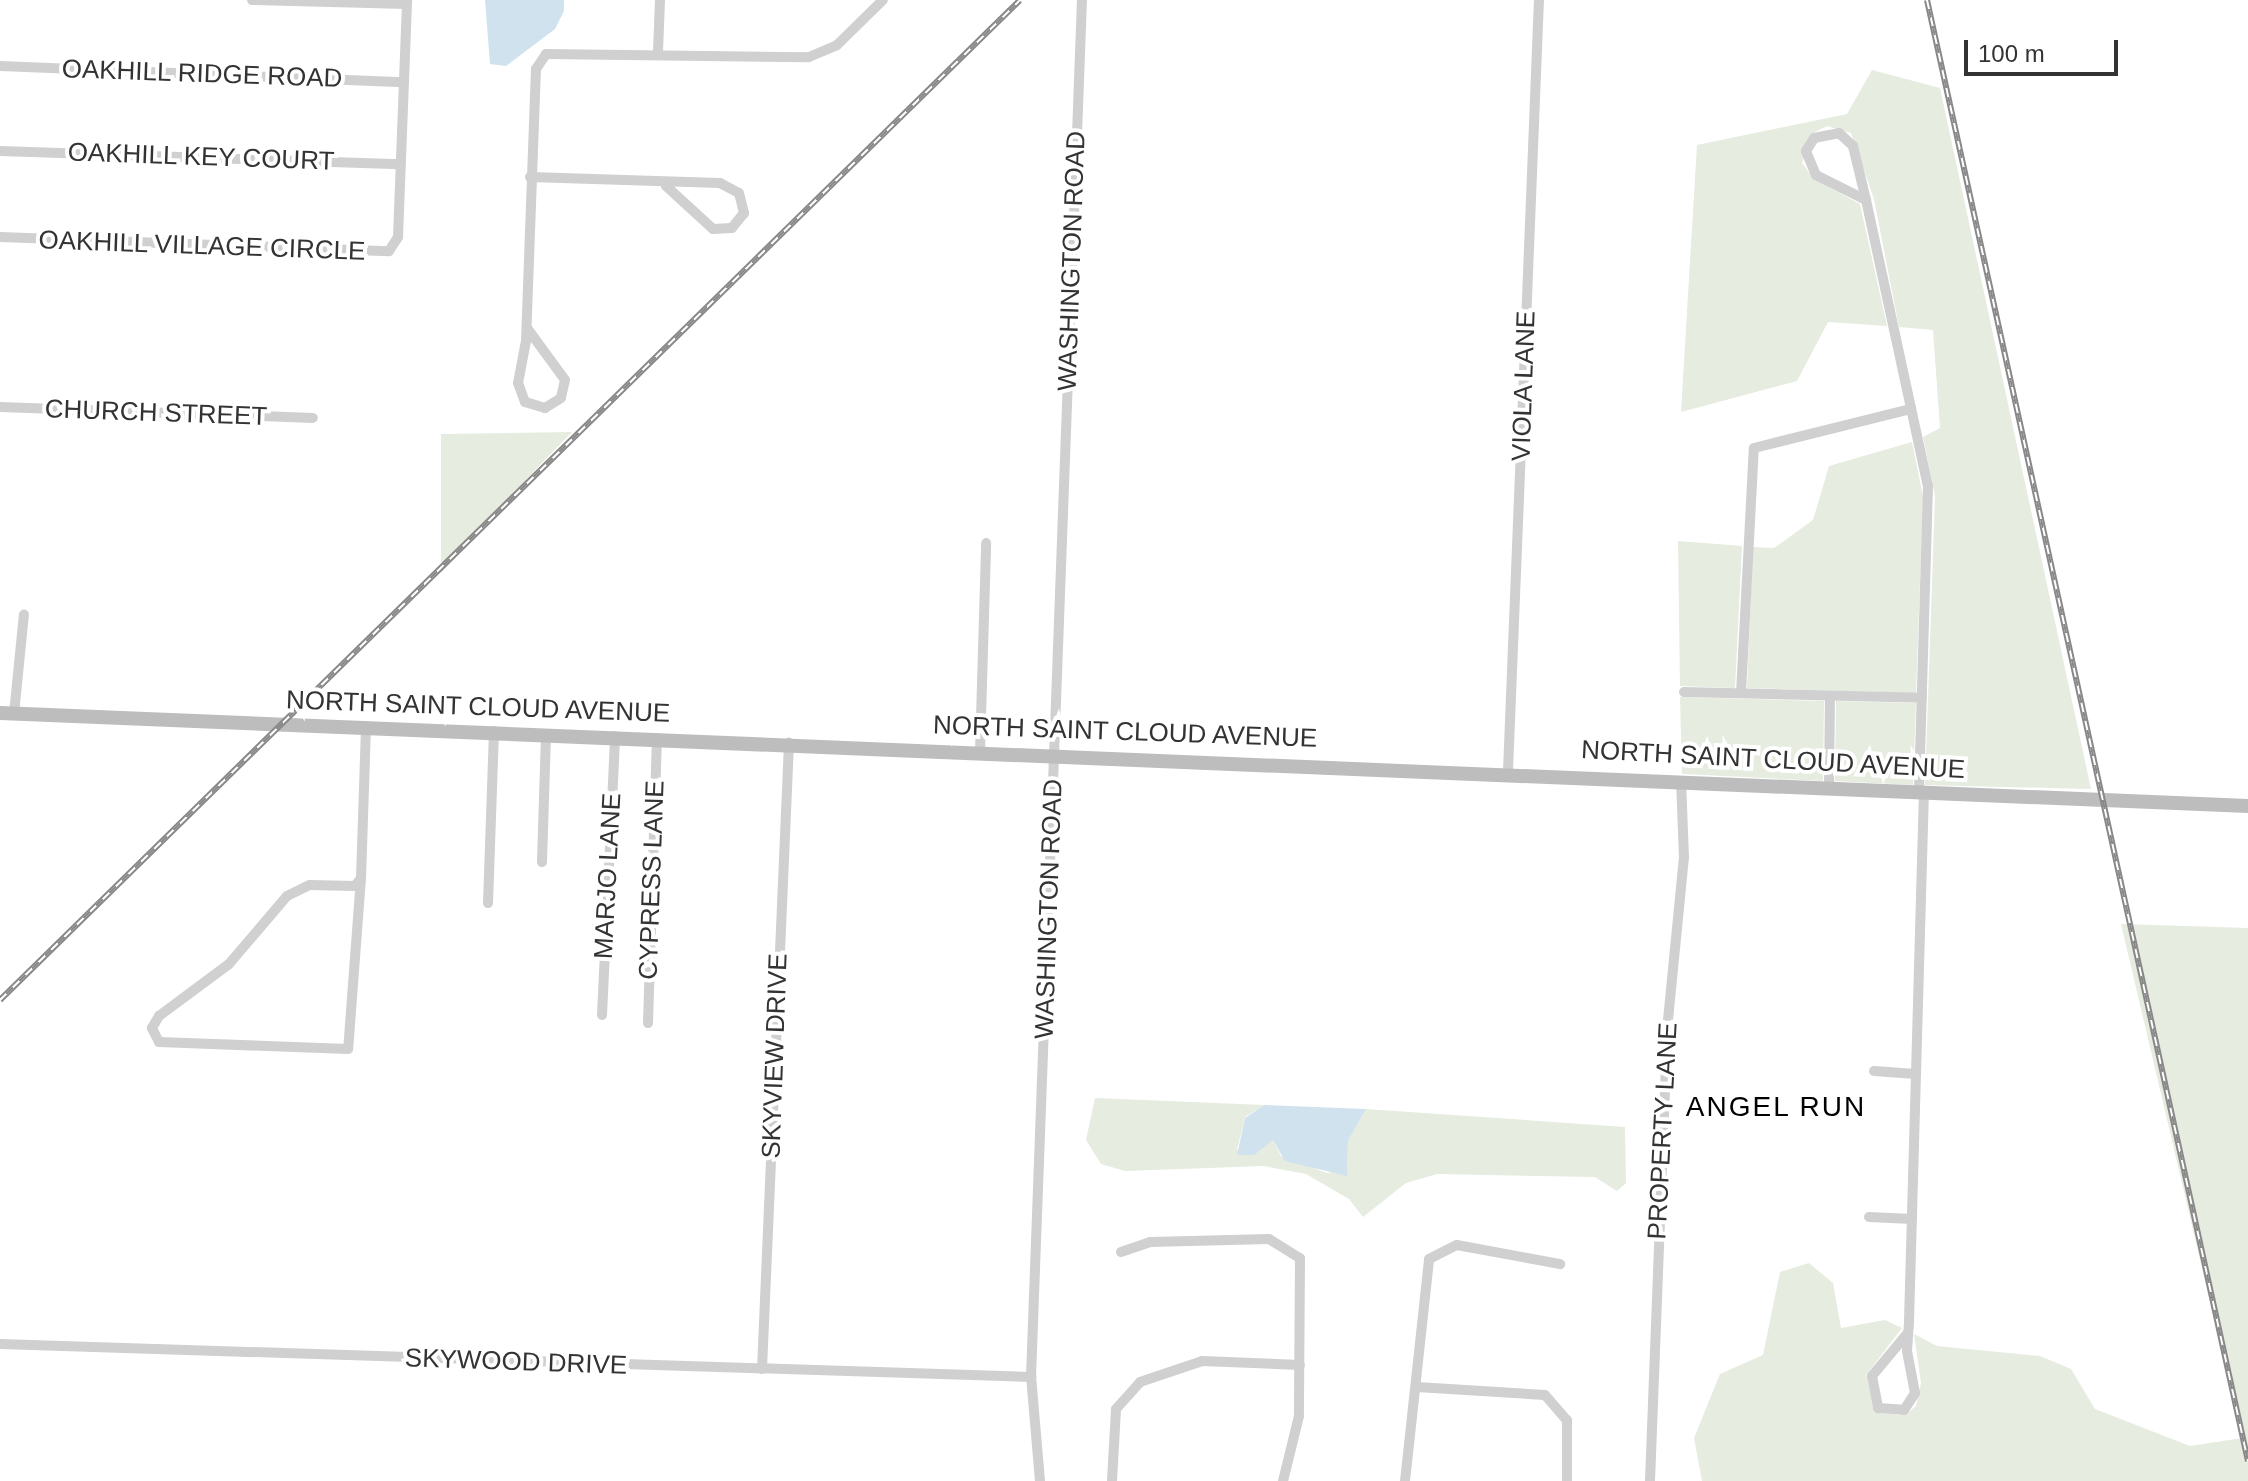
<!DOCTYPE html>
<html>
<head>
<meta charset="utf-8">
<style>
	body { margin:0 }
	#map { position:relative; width:2248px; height:1481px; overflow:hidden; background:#fff; font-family:Arial,sans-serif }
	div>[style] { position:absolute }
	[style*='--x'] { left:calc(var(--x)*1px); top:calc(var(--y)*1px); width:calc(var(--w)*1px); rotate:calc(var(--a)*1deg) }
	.green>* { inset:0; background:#e6ecdf }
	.water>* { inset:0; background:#cfe2ee }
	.street>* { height:10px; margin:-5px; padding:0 5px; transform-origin:5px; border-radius:5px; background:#d0d0d0 }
	.secondary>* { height:14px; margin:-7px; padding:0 7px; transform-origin:7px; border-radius:7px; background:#bdbdbd }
	.rail>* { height:6px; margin-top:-3px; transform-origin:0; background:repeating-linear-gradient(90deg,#fff 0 9px,#888 0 18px); box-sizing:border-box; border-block:2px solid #888 }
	span { translate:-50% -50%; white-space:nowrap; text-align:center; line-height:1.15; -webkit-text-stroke:8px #fff; paint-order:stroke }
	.street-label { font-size:26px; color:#333 }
	.neighbourhood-label { font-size:28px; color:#000; letter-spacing:2px }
	.scale { position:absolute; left:1964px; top:40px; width:154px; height:36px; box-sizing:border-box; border:4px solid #333; border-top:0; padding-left:10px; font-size:24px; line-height:28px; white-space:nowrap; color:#333; -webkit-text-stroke:6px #fff; paint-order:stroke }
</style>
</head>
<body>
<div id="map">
	<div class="green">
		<div style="clip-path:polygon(1872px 70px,1940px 88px,2091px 789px,1925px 785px,1935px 496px,1923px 437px,1940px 428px,1933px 330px,1899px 327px,1874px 199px,1851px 133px,1827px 126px,1811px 134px,1802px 163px,1814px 179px,1860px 204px,1887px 326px,1828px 322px,1797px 381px,1681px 412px,1697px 145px,1847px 114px)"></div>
		<div style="clip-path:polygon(572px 432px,537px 468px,441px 573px,441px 434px)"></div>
		<div style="clip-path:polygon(1912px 442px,1923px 496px,1916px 693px,1747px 688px,1753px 547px,1774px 548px,1813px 520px,1829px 466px)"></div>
		<div style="clip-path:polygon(1678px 541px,1742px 546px,1735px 688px,1680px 686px)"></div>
		<div style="clip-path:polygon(1680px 697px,1824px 701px,1823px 781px,1682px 774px)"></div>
		<div style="clip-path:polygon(1836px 701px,1916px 703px,1913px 785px,1835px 781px)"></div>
		<div style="clip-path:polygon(2121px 924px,2248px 928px,2248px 1481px,1702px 1481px,1694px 1438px,1720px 1374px,1763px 1355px,1780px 1272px,1809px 1263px,1833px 1283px,1841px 1328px,1885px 1320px,1902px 1328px,1866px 1375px,1876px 1413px,1905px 1415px,1916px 1406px,1921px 1383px,1914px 1334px,1937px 1346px,2040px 1356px,2071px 1369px,2095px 1409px,2190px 1446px,2242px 1438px)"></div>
		<div style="clip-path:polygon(1095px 1098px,1264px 1105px,1245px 1117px,1237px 1150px,1273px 1140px,1281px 1156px,1327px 1173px,1347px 1170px,1348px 1141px,1366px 1109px,1625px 1127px,1626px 1183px,1617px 1191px,1595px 1177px,1437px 1174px,1406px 1183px,1363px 1217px,1349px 1199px,1306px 1174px,1264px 1166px,1125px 1171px,1101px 1164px,1086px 1140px)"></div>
	</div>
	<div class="water">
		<div style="clip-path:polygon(485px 0,564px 0,564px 11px,555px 29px,506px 66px,490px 64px)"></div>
		<div style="clip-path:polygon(1264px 1105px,1366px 1109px,1348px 1141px,1347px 1176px,1285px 1161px,1273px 1140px,1254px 1155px,1237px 1155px,1245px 1118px)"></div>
	</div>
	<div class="street">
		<div style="--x:252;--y:0;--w:155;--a:1.5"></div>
		<div style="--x:658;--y:52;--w:52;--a:-87.8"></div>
		<div style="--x:0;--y:66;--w:404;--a:2.3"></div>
		<div style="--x:0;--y:151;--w:401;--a:1.9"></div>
		<div style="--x:530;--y:177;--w:190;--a:1.8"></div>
		<div style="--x:720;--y:183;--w:21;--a:28"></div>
		<div style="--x:739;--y:193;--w:21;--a:76"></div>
		<div style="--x:744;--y:213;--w:19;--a:129"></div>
		<div style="--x:732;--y:228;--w:19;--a:177"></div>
		<div style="--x:713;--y:229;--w:64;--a:-137.5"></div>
		<div style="--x:1866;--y:200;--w:56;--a:-153.4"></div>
		<div style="--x:1816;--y:175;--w:26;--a:-113"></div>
		<div style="--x:1806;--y:151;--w:15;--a:-58"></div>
		<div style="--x:1814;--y:138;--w:25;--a:-11"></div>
		<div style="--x:1839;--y:133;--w:19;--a:43"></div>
		<div style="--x:1853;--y:146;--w:56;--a:76.5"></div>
		<div style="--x:1866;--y:200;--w:293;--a:77.8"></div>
		<div style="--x:1928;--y:486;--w:304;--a:91.7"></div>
		<div style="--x:0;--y:237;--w:389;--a:2.1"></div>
		<div style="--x:389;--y:251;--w:17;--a:-57"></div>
		<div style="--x:398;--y:237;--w:237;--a:-87.8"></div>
		<div style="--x:527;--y:328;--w:64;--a:53.8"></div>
		<div style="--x:565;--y:380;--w:18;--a:103"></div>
		<div style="--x:561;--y:398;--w:19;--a:148"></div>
		<div style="--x:545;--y:408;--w:21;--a:-163"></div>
		<div style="--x:525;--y:402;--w:20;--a:-110"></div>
		<div style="--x:518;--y:383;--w:43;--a:-79.2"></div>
		<div style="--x:526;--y:341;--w:272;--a:-87.9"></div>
		<div style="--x:536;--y:69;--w:18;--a:-56"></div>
		<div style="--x:546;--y:54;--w:263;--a:0.7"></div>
		<div style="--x:809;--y:57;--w:30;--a:-23"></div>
		<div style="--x:837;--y:45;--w:64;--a:-44.4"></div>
		<div style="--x:0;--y:407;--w:313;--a:2"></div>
		<div style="--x:1684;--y:692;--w:238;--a:1.4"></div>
		<div style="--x:1741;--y:693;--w:245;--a:-87"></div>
		<div style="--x:1754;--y:448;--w:162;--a:-14"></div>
		<div style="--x:14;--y:714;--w:100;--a:-84.3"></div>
		<div style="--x:980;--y:751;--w:208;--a:-88.3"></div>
		<div style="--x:1508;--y:771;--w:772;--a:-87.7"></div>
		<div style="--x:1829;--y:787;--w:91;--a:-89.4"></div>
		<div style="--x:542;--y:862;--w:128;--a:-88.2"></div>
		<div style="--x:361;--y:878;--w:171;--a:94.3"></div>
		<div style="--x:348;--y:1049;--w:189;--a:-177.9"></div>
		<div style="--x:159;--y:1042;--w:16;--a:-117"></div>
		<div style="--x:152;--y:1028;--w:14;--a:-60"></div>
		<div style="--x:159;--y:1016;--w:87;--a:-36.6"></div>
		<div style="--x:229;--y:964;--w:89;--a:-49.5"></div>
		<div style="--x:287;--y:896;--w:25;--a:-26"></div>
		<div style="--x:310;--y:885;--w:45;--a:1.3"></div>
		<div style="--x:355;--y:886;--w:10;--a:-53"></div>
		<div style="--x:361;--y:878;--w:151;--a:-88.1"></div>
		<div style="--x:488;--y:903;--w:172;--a:-88"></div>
		<div style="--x:602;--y:1015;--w:279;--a:-87.3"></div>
		<div style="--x:648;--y:1023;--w:285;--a:-88.2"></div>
		<div style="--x:1874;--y:1071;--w:42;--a:4.1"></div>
		<div style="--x:1869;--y:1217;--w:43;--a:2.7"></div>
		<div style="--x:1121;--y:1252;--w:31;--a:-19"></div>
		<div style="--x:1150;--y:1242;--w:119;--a:-1.4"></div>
		<div style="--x:1269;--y:1239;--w:36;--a:32"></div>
		<div style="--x:1300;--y:1258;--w:158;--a:90.4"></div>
		<div style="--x:1299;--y:1416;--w:67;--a:103.8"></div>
		<div style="--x:1907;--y:1334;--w:55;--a:129.8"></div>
		<div style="--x:1872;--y:1376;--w:33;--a:79"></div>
		<div style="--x:1878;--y:1408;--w:26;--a:4"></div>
		<div style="--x:1904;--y:1410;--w:20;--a:-57"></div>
		<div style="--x:1915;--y:1393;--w:43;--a:-100.8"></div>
		<div style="--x:1907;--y:1351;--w:30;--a:-86"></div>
		<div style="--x:1909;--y:1321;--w:530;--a:-88.38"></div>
		<div style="--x:0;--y:1344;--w:1032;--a:1.83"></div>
		<div style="--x:762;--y:1369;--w:627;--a:-87.53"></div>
		<div style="--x:1417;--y:1387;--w:128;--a:3.6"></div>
		<div style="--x:1545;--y:1395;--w:33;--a:49"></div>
		<div style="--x:1567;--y:1420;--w:61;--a:90"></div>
		<div style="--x:1040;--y:1481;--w:104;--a:-94.9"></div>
		<div style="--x:1031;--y:1377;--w:1378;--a:-87.88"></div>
		<div style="--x:1112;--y:1481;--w:72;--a:-86.8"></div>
		<div style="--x:1116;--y:1409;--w:36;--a:-48"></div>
		<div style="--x:1140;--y:1382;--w:65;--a:-18.7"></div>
		<div style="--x:1202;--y:1361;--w:98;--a:2.3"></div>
		<div style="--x:1405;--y:1481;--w:223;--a:-83.8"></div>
		<div style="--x:1429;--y:1259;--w:31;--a:-27"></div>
		<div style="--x:1457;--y:1245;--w:105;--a:10.5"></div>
		<div style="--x:1650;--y:1481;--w:461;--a:-87.8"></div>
		<div style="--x:1668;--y:1020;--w:163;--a:-84.4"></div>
		<div style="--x:1684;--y:858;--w:77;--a:-92.2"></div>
	</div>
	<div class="secondary">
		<div style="--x:0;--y:713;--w:2250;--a:2.37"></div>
	</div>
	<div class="rail">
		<div style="--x:1927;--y:0;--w:1496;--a:77.61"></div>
		<div style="--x:0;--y:1000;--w:1428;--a:-44.43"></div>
	</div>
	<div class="street-label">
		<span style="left:202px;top:74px;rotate:2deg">OAKHILL RIDGE ROAD</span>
		<span style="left:201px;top:157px;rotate:2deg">OAKHILL KEY COURT</span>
		<span style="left:202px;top:246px;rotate:2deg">OAKHILL VILLAGE CIRCLE</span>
		<span style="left:1072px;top:261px;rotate:-88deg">WASHINGTON ROAD</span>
		<span style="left:1524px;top:386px;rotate:-88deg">VIOLA LANE</span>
		<span style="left:156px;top:413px;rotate:2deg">CHURCH STREET</span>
		<span style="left:478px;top:707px;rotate:2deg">NORTH SAINT CLOUD AVENUE</span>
		<span style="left:1125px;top:732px;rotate:2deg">NORTH SAINT CLOUD AVENUE</span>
		<span style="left:1773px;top:760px;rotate:3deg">NORTH SAINT CLOUD AVENUE</span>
		<span style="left:608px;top:876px;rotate:-87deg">MARJO LANE</span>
		<span style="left:652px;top:880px;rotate:-88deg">CYPRESS LANE</span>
		<span style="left:1049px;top:909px;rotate:-88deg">WASHINGTON ROAD</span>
		<span style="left:775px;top:1056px;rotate:-88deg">SKYVIEW DRIVE</span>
		<span style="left:1663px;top:1131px;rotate:-87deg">PROPERTY LANE</span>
		<span style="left:516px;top:1362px;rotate:2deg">SKYWOOD DRIVE</span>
	</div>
	<div class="neighbourhood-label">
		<span style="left:1776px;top:1107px">ANGEL RUN</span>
	</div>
	<div class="scale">100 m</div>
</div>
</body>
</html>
